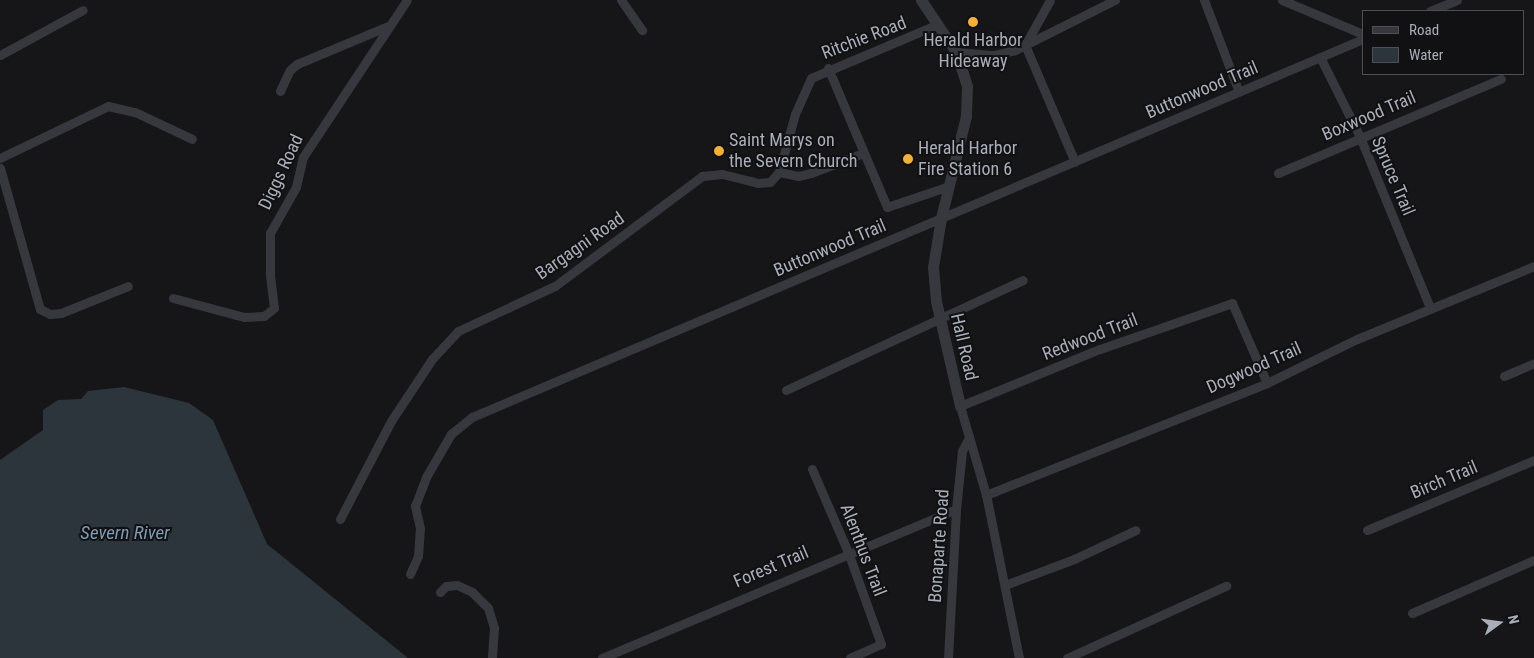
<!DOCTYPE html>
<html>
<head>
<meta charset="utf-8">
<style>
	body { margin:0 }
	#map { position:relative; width:1534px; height:658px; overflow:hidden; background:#161618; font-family:"Roboto Condensed",sans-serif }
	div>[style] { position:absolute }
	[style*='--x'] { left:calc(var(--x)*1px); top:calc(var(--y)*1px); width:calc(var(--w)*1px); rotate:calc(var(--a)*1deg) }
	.water>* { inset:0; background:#2c353c }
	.minor>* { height:9px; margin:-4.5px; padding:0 4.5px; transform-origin:4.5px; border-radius:4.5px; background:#37383d }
	.tertiary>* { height:11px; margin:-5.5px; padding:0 5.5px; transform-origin:5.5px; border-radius:5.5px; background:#37383d }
	.dots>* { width:14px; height:14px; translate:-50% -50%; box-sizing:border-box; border:2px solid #111113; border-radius:50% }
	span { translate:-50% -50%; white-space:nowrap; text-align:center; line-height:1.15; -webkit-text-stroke:4px #111113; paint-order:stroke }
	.street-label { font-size:18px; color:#a8adb8 }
	.poi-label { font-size:18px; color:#a8adb8 }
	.left { translate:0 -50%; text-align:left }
	.water-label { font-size:19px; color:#7f9bb3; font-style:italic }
	.legend { position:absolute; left:1362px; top:10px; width:162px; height:65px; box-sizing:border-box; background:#111113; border:1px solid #4d4f55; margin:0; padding:6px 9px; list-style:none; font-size:15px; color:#a8adb8 }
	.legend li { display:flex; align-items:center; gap:10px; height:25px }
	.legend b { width:25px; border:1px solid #4d4f55 }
	.north { position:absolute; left:1474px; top:598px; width:50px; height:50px; -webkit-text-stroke:4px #111113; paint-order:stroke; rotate:76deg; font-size:14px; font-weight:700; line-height:20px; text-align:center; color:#a8adb8 }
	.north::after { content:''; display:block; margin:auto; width:18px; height:22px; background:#a8adb8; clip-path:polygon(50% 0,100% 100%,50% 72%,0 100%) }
</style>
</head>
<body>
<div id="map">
	<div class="water">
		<div style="clip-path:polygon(124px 387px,189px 403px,213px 420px,267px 544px,408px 658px,0 658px,0 460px,43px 430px,43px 410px,58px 400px,81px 399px,88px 391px)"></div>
	</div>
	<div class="minor">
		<div style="--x:621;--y:0;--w:37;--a:55"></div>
		<div style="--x:1204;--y:0;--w:98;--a:69.2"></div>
		<div style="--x:1282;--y:0;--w:88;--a:22.8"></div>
		<div style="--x:1430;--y:11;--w:29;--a:-22"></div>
		<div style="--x:1025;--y:45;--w:127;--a:66.9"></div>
		<div style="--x:1025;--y:45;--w:51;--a:-60.9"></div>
		<div style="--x:956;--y:52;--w:38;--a:5"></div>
		<div style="--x:994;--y:55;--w:22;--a:-13"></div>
		<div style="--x:1015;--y:50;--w:112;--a:-26.6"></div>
		<div style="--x:0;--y:55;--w:94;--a:-28.5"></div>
		<div style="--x:1321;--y:59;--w:87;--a:63.4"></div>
		<div style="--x:1360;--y:137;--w:185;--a:67.7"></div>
		<div style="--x:828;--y:68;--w:151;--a:67"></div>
		<div style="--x:887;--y:207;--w:65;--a:-18.7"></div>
		<div style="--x:280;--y:91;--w:23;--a:-65"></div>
		<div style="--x:290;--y:70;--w:9;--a:-41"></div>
		<div style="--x:297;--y:64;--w:99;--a:-22.7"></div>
		<div style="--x:0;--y:158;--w:120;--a:-25.7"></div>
		<div style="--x:108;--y:106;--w:28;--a:13"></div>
		<div style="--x:135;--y:112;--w:63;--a:25.3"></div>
		<div style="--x:0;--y:168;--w:147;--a:74.2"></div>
		<div style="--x:40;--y:309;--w:11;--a:27"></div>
		<div style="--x:50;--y:314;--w:11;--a:-5"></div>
		<div style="--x:61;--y:313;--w:72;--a:-21.9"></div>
		<div style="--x:779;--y:172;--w:19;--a:12"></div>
		<div style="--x:798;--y:176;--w:13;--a:-13"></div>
		<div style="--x:811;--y:173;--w:56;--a:-21"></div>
		<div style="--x:1278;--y:173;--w:242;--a:-22.9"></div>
		<div style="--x:173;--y:298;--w:73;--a:15"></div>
		<div style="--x:244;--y:317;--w:20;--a:-3"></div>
		<div style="--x:264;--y:316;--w:13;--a:-39"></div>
		<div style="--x:274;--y:308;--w:35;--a:-97"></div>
		<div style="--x:270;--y:273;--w:40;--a:-90"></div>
		<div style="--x:270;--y:233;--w:53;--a:-60.5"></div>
		<div style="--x:296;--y:187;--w:31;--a:-77"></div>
		<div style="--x:303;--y:157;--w:188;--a:-56.5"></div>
		<div style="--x:1504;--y:376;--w:33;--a:-23"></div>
		<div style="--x:786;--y:390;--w:261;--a:-24.9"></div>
		<div style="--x:812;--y:469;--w:90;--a:66.6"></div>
		<div style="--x:848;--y:552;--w:98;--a:70.3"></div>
		<div style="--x:881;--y:644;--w:34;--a:156"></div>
		<div style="--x:986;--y:495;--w:302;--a:-21.7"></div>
		<div style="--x:1267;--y:383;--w:100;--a:-26.1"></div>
		<div style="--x:1357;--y:339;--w:191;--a:-22.4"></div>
		<div style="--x:340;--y:519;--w:110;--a:-62.5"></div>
		<div style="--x:391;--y:421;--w:74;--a:-56.5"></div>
		<div style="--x:432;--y:359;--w:38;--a:-47"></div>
		<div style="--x:458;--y:331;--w:107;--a:-24.9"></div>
		<div style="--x:555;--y:286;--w:184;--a:-36.8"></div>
		<div style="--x:702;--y:176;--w:20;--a:-6"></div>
		<div style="--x:722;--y:174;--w:37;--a:14"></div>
		<div style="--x:758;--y:183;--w:12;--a:-5"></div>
		<div style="--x:770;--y:182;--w:13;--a:-48"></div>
		<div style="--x:779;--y:172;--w:60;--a:-74.6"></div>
		<div style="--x:795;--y:114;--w:39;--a:-66"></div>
		<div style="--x:811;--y:78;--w:138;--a:-23"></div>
		<div style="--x:1367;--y:530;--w:181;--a:-22.7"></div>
		<div style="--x:410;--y:574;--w:20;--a:-66"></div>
		<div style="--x:418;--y:556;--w:28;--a:-86"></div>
		<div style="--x:420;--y:528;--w:23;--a:-103"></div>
		<div style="--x:415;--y:506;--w:31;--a:-69"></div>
		<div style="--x:426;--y:477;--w:50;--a:-59.8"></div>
		<div style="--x:451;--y:434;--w:27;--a:-39"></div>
		<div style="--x:472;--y:417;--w:968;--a:-22.99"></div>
		<div style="--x:1005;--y:585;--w:74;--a:-20.6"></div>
		<div style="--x:1074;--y:559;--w:68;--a:-25.1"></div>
		<div style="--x:440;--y:592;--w:8;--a:-45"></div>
		<div style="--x:446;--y:586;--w:11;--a:-5"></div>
		<div style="--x:457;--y:585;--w:17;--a:25"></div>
		<div style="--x:472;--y:592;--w:23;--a:45"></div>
		<div style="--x:488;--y:608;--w:21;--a:73"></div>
		<div style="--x:494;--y:628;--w:30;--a:94"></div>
		<div style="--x:1412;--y:613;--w:133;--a:-23.5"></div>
		<div style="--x:602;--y:658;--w:384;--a:-22.8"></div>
		<div style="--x:948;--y:658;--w:149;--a:-86.9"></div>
		<div style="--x:956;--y:509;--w:58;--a:-84.1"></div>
		<div style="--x:962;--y:451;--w:16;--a:-63"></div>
		<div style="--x:1019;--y:658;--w:166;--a:-101.4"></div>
		<div style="--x:986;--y:495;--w:93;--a:-106.3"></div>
		<div style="--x:960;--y:406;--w:151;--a:-22.2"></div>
		<div style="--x:1100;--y:349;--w:140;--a:-19.2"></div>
		<div style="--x:1232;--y:303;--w:87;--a:66.4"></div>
		<div style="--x:1067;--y:658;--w:175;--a:-24.4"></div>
	</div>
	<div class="tertiary">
		<div style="--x:921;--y:0;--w:63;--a:56.1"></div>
		<div style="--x:956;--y:52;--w:36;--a:72"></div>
		<div style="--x:967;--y:86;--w:30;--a:92"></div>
		<div style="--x:966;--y:116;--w:105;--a:103.8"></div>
		<div style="--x:941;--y:218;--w:50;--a:99.3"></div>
		<div style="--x:933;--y:267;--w:34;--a:85"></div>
		<div style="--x:936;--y:301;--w:108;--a:77.1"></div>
	</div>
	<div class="dots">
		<div style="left:973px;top:22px;background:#f2b134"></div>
		<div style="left:719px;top:151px;background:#f2b134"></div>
		<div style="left:908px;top:159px;background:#f2b134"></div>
	</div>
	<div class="street-label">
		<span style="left:864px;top:38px;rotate:-21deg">Ritchie Road</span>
		<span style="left:1202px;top:90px;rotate:-23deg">Buttonwood Trail</span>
		<span style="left:1369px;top:116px;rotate:-23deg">Boxwood Trail</span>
		<span style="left:281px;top:172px;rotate:-65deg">Diggs Road</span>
		<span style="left:1393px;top:176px;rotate:67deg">Spruce Trail</span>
		<span style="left:580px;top:246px;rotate:-35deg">Bargagni Road</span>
		<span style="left:830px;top:248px;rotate:-23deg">Buttonwood Trail</span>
		<span style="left:1090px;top:337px;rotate:-21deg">Redwood Trail</span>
		<span style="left:964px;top:347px;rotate:77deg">Hall Road</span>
		<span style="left:1254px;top:368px;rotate:-24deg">Dogwood Trail</span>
		<span style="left:1444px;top:480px;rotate:-23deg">Birch Trail</span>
		<span style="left:939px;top:546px;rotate:-86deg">Bonaparte Road</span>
		<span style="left:863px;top:550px;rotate:69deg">Alenthus Trail</span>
		<span style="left:771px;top:567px;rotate:-23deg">Forest Trail</span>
	</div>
	<div class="poi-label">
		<span style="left:973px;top:51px">Herald Harbor<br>Hideaway</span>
		<span class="left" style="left:729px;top:151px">Saint Marys on<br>the Severn Church</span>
		<span class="left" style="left:918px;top:159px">Herald Harbor<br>Fire Station 6</span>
	</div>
	<div class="water-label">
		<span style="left:125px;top:533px">Severn River</span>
	</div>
	<ul class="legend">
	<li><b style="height:6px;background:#37383d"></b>Road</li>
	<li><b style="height:14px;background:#2c353c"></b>Water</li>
	</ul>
	<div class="north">N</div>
</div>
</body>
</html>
